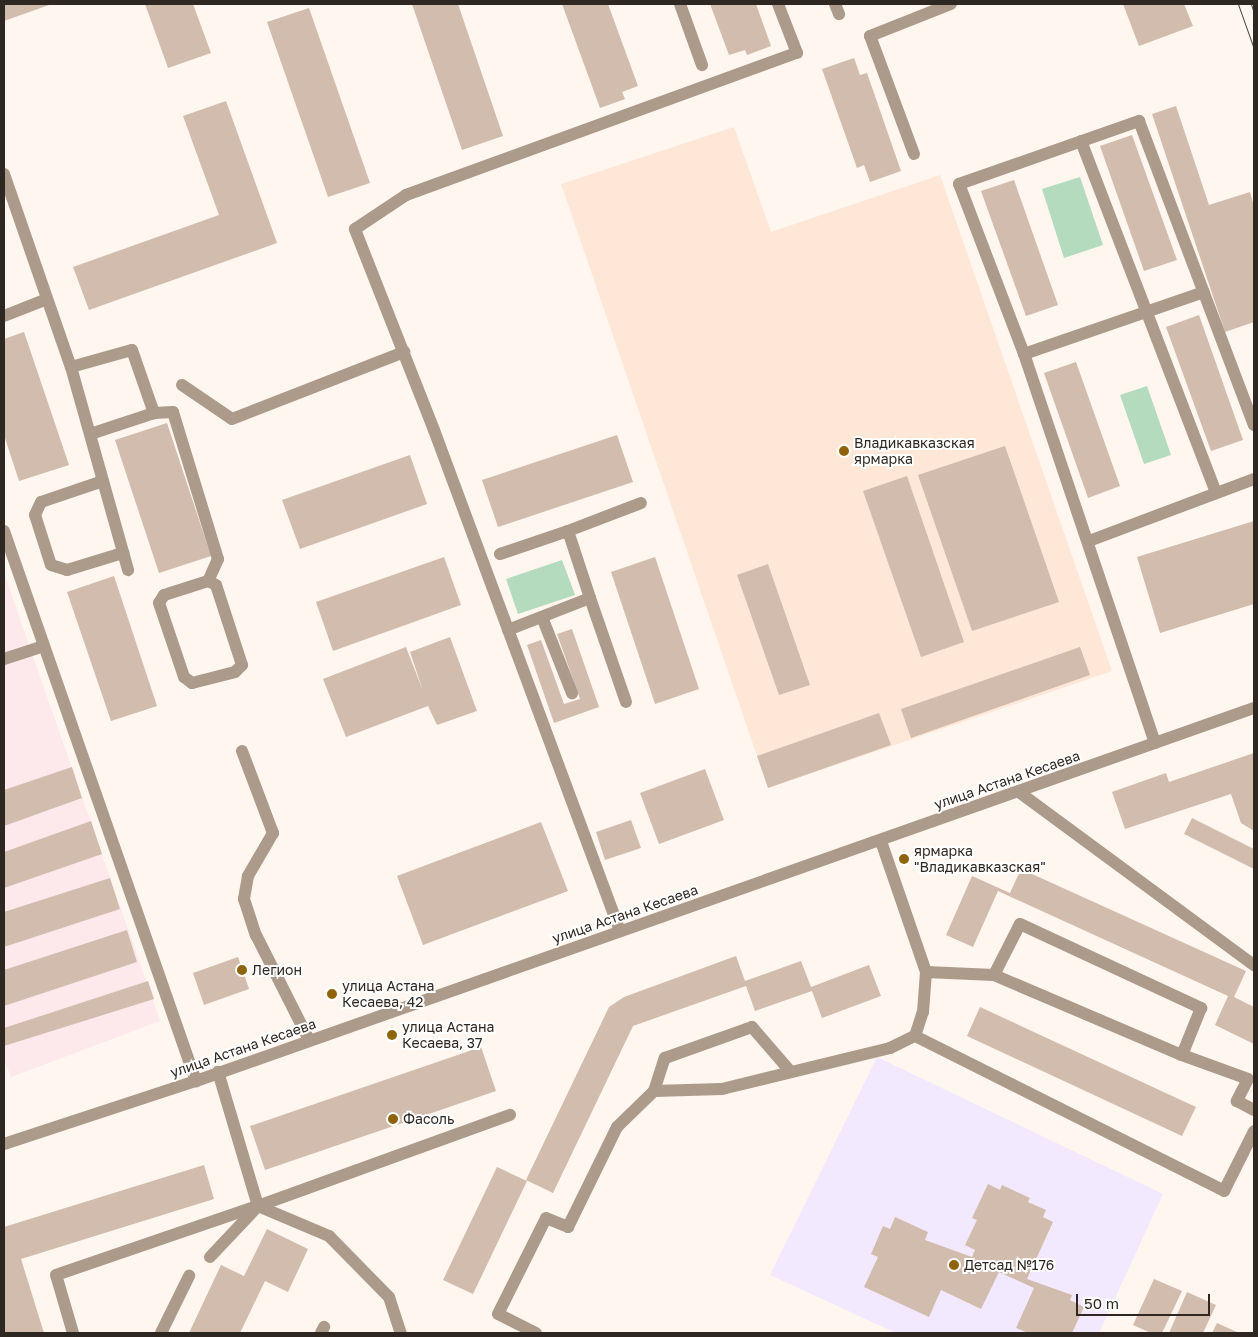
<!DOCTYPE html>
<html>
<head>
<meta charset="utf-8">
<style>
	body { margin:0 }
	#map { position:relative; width:1258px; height:1337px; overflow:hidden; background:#fff6ef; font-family:"Golos Text",sans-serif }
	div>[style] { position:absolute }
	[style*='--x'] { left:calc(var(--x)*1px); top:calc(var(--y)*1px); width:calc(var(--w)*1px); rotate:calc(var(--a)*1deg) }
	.built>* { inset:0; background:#fee7d6 }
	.industrial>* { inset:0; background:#fde8ec }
	.education>* { inset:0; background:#f2e9ff }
	.green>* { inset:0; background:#b5dbbe }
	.building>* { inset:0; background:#d2bcad }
	.minor>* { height:12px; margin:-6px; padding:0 6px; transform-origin:6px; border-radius:6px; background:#ac9a8b }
	.tram>* { height:1px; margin:-0.5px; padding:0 0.5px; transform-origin:0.5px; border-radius:0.5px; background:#564e48 }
	.dots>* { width:14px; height:14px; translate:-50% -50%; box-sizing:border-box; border:2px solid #fff; border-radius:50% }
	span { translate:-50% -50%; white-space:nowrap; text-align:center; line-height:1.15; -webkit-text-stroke:4px #fff; paint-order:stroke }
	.poi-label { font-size:14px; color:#2f2721 }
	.left { translate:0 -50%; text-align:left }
	.street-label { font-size:14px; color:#2f2721 }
	.frame { position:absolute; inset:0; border:5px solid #2f2721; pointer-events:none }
	.scale { position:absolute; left:1076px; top:1294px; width:134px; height:22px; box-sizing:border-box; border:2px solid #2f2721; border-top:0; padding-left:6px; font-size:15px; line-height:18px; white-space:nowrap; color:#2f2721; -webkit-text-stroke:4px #fff; paint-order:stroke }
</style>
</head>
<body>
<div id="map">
	<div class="built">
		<div style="clip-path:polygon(734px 127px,771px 232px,940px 175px,1112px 671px,768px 788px,561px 184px)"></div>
	</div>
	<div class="industrial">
		<div style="clip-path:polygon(4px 573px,160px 1021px,11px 1077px,4px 1059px)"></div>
	</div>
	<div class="education">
		<div style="clip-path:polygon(877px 1057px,1163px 1194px,1099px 1333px,896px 1333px,770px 1275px)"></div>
	</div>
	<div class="green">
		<div style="clip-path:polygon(1080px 177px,1103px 245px,1064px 258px,1042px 189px)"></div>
		<div style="clip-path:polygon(1147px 386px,1171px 455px,1144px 464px,1120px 395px)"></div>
		<div style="clip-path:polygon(562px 560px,575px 595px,518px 614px,506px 579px)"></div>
	</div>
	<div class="building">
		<div style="clip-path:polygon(4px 4px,52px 4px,4px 21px)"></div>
		<div style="clip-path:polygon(145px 4px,193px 4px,211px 53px,168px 68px)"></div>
		<div style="clip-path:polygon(412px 4px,458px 4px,503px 136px,462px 150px)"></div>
		<div style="clip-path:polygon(562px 4px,608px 4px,638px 86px,622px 92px,625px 99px,600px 108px)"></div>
		<div style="clip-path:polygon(710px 4px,756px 4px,771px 46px,747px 55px,745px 50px,729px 55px)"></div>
		<div style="clip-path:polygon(1123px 4px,1184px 4px,1193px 26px,1139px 46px)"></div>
		<div style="clip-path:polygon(309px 8px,370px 183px,328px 197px,267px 22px)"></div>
		<div style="clip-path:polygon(854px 58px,860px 75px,867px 73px,901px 171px,870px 182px,864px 165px,857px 168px,822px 69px)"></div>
		<div style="clip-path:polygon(226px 101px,277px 243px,89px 310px,73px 267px,219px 215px,183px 116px)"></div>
		<div style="clip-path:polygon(1176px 106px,1209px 205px,1250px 192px,1254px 206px,1254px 322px,1225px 332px,1152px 114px)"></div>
		<div style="clip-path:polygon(1132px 135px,1177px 260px,1144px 271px,1100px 146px)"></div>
		<div style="clip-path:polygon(1014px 180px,1058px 305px,1026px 316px,981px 191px)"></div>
		<div style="clip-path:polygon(1199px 315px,1243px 440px,1211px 451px,1166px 327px)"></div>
		<div style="clip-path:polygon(24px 332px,69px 465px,19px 481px,4px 435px,4px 339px)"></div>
		<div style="clip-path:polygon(1076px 362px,1120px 486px,1088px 498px,1044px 373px)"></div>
		<div style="clip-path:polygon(167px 423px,211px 556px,159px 573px,115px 440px)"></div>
		<div style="clip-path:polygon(617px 435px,633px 482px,498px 527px,482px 480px)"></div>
		<div style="clip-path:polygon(1005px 446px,1059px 602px,972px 631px,918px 475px)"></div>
		<div style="clip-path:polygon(410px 455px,427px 504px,300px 549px,282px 500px)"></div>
		<div style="clip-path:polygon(907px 476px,964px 642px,921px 657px,863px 491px)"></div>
		<div style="clip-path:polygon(1254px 521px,1254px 604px,1160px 633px,1137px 557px)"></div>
		<div style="clip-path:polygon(444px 557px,461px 605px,333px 651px,316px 602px)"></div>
		<div style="clip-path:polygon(655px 557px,699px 689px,655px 704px,611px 572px)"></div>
		<div style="clip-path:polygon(768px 564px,810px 685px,779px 695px,737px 575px)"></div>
		<div style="clip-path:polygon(114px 576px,157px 706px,111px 721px,67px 592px)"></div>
		<div style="clip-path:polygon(572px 629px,599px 707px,554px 723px,527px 645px,541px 640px,564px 704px,580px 699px,557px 634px)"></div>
		<div style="clip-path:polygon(450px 637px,477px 711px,437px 725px,428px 706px,346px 737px,323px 679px,406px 647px,423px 691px,410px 652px)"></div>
		<div style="clip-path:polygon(1080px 647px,1090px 675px,911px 738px,901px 709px)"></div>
		<div style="clip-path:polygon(879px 713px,891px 745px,768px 788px,757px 756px)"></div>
		<div style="clip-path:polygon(1254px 753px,1254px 831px,1241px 823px,1231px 794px,1125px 829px,1112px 792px,1166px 773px,1169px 782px)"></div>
		<div style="clip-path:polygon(72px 767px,82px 798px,4px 826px,4px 790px)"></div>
		<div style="clip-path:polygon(705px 769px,724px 820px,659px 844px,640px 793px)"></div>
		<div style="clip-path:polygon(1192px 818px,1254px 849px,1254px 869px,1184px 834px)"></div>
		<div style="clip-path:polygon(631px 820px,641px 848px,605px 860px,596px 832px)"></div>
		<div style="clip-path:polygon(91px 821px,102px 854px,4px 888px,4px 852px)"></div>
		<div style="clip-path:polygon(541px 822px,568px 891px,423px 945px,397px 876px)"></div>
		<div style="clip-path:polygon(1021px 869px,1246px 971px,1234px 997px,1254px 1007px,1254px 1044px,1215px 1025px,1228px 996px,998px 891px,973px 947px,946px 935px,972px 876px,1010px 893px)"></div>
		<div style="clip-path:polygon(110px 878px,120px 909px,4px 947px,4px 912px)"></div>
		<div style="clip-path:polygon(127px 930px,137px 962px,4px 1006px,4px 970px)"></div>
		<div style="clip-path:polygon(736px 956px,745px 981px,801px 961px,811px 987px,869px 965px,881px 996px,822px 1018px,812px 991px,755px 1011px,746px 986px,633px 1026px,553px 1193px,526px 1180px,609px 1007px,624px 997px)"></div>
		<div style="clip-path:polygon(238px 957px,249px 989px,204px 1005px,193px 973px)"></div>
		<div style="clip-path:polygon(148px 981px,154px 999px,4px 1046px,4px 1028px)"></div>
		<div style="clip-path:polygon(980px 1007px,1196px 1107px,1182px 1136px,967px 1036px)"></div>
		<div style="clip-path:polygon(481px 1047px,496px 1091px,265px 1170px,250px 1126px)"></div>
		<div style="clip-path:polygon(204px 1165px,214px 1199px,21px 1259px,44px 1333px,4px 1333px,4px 1227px)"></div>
		<div style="clip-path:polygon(497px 1167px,527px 1181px,473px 1294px,443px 1280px)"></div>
		<div style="clip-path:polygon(988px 1184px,1000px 1190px,1002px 1185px,1030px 1198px,1028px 1202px,1046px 1210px,1043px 1217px,1053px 1222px,1027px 1279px,1072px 1295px,1070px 1300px,1084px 1307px,1072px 1333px,1028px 1333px,1016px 1328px,1034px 1288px,999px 1272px,981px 1309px,941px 1290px,929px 1317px,864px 1287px,878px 1257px,871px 1254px,883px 1226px,890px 1229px,895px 1217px,928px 1232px,925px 1240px,972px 1257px,975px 1250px,965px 1245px,977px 1220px,972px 1218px)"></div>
		<div style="clip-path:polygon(267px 1229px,308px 1249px,288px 1292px,265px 1281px,240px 1333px,189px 1333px,221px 1265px,244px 1276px)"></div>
		<div style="clip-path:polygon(1154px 1279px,1182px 1291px,1162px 1333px,1151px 1333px,1133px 1325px)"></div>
		<div style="clip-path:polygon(1187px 1292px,1216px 1305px,1203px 1333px,1169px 1333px)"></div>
		<div style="clip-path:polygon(1217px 1323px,1239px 1333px,1212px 1333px)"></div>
	</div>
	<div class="minor">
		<div style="--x:680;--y:4;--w:65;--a:70.2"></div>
		<div style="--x:835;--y:4;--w:11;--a:68"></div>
		<div style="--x:1081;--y:141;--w:377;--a:69"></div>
		<div style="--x:914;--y:154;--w:126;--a:-110.4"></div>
		<div style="--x:870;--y:36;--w:87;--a:-21.6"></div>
		<div style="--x:4;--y:174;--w:204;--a:70.9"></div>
		<div style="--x:71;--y:367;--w:63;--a:-15.6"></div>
		<div style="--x:132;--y:350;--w:67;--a:70.8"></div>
		<div style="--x:154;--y:413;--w:67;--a:161.8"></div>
		<div style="--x:4;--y:316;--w:46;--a:-21.6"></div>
		<div style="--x:1024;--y:354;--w:190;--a:-19"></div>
		<div style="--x:71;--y:367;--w:211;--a:74.3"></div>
		<div style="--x:182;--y:385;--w:60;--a:34.2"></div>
		<div style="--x:232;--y:419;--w:185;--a:-21.3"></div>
		<div style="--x:154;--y:413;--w:19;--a:-3"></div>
		<div style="--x:173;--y:412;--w:154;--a:73"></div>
		<div style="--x:218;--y:559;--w:24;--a:114"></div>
		<div style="--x:208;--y:581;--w:46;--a:162.3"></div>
		<div style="--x:164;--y:595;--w:9;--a:122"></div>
		<div style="--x:159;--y:603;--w:78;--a:71.3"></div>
		<div style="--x:184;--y:677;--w:10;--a:37"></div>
		<div style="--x:192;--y:683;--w:44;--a:-14.3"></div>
		<div style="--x:235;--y:672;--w:10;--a:-45"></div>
		<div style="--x:242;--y:665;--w:84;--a:-108"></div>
		<div style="--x:216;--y:585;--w:9;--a:-153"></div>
		<div style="--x:103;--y:481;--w:65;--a:161.3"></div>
		<div style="--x:41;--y:502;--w:14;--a:115"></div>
		<div style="--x:35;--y:515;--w:52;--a:72.3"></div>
		<div style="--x:51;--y:565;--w:17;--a:17"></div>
		<div style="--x:67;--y:570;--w:59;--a:-16.9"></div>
		<div style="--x:4;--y:531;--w:583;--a:70.76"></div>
		<div style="--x:568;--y:531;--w:78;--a:-21"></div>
		<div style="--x:1089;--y:541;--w:176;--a:-20.6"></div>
		<div style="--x:500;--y:554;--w:72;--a:-18.7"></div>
		<div style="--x:568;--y:531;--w:71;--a:71.8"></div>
		<div style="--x:590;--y:598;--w:88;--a:158.7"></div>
		<div style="--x:590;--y:598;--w:110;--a:70.9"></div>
		<div style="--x:542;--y:617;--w:82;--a:68.5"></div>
		<div style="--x:4;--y:659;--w:42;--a:-18"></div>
		<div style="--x:1155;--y:743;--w:410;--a:-108.6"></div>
		<div style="--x:1024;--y:354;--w:182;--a:-110.9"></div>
		<div style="--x:959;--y:184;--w:191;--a:-19.3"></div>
		<div style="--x:1139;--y:121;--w:325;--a:69.3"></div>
		<div style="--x:242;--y:751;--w:88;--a:69.3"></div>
		<div style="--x:273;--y:833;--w:50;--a:120.2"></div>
		<div style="--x:248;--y:876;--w:23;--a:100"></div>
		<div style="--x:244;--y:899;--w:38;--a:72"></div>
		<div style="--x:256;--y:935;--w:118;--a:63.2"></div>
		<div style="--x:1019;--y:792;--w:292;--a:36.4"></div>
		<div style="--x:620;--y:931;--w:534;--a:-110.37"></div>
		<div style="--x:434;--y:430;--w:216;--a:-111.5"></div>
		<div style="--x:355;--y:229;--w:61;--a:-33.7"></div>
		<div style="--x:406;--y:195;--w:416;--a:-20"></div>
		<div style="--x:797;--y:53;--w:53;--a:-111.2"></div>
		<div style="--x:926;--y:972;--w:68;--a:2.5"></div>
		<div style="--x:994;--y:975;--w:57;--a:-63"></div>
		<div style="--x:1020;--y:924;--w:200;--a:24.9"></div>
		<div style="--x:1201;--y:1008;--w:51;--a:112"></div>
		<div style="--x:1182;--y:1055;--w:70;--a:20"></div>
		<div style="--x:1248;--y:1079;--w:25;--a:117"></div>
		<div style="--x:1237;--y:1101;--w:19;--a:28"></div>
		<div style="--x:994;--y:975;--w:204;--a:23.1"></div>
		<div style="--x:915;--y:1036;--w:346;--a:26.6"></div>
		<div style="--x:1224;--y:1191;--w:67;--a:-63.4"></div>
		<div style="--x:654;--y:1091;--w:35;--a:-72"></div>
		<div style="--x:665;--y:1058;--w:92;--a:-19.6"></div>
		<div style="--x:752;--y:1027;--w:58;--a:49.2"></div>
		<div style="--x:4;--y:1144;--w:202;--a:-18.2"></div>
		<div style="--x:196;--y:1081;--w:1122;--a:-19.42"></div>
		<div style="--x:258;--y:1206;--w:77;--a:22.9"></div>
		<div style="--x:329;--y:1236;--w:86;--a:45.5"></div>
		<div style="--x:389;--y:1297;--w:38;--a:72"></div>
		<div style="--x:210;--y:1257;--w:70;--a:-46.7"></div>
		<div style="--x:258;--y:1206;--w:268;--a:-19.9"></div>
		<div style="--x:73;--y:1333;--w:60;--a:-106.3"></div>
		<div style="--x:56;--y:1275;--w:213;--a:-18.9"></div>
		<div style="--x:258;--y:1206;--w:140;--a:-106.6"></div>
		<div style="--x:161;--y:1333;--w:64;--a:-63.8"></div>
		<div style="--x:321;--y:1333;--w:7;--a:-63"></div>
		<div style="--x:536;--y:1333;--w:42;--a:-153.4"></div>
		<div style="--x:498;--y:1314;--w:107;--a:-63.4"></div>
		<div style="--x:546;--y:1218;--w:24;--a:22"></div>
		<div style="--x:568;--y:1227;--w:111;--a:-63.9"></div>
		<div style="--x:617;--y:1127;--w:52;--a:-44.2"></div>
		<div style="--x:654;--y:1091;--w:68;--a:-1.7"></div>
		<div style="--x:722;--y:1089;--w:173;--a:-13.7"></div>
		<div style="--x:890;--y:1048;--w:28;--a:-26"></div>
		<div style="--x:915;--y:1036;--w:25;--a:-72"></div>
		<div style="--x:923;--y:1012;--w:40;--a:-85.7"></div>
		<div style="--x:926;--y:972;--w:139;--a:-109"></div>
	</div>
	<div class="tram">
		<div style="--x:1238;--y:4;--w:48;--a:70.4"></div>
		<div style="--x:1251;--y:4;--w:9;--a:72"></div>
	</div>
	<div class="dots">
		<div style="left:844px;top:451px;background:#8f630a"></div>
		<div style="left:904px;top:859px;background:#8f630a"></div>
		<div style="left:242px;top:970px;background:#8f630a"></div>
		<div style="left:332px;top:994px;background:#8f630a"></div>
		<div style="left:392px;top:1035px;background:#8f630a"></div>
		<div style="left:393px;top:1119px;background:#8f630a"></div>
		<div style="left:954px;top:1265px;background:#8f630a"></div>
	</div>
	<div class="poi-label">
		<span class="left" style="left:854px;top:451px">Владикавказская<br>ярмарка</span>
		<span class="left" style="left:914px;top:859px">ярмарка<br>"Владикавказская"</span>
		<span class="left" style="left:252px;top:970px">Легион</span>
		<span class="left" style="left:342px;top:994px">улица Астана<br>Кесаева, 42</span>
		<span class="left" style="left:402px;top:1035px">улица Астана<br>Кесаева, 37</span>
		<span class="left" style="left:403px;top:1119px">Фасоль</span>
		<span class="left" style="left:964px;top:1265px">Детсад №176</span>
	</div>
	<div class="street-label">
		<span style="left:1007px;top:780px;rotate:-19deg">улица Астана Кесаева</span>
		<span style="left:625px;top:914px;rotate:-19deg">улица Астана Кесаева</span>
		<span style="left:243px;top:1048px;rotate:-19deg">улица Астана Кесаева</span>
	</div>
	<div class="frame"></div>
	<div class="scale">50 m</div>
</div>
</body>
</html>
